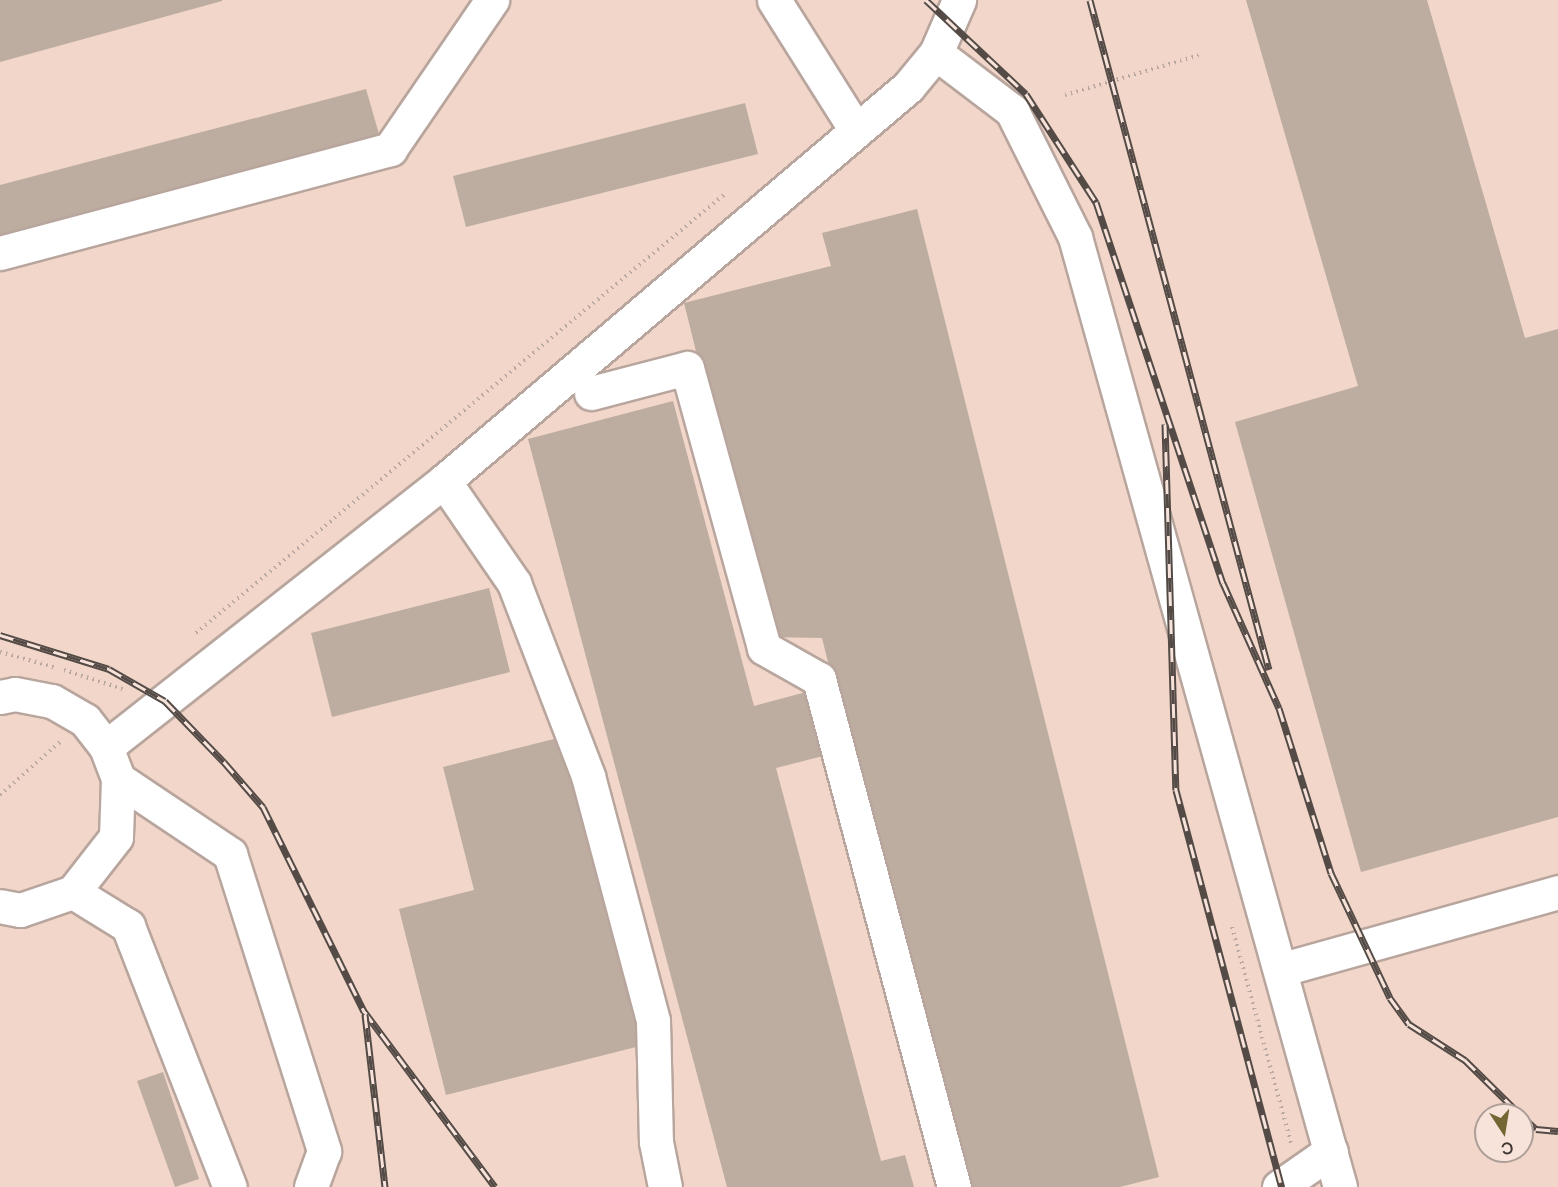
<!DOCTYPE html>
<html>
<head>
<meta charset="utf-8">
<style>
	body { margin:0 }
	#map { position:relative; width:1558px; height:1187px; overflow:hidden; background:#f7e3da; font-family:Manrope,sans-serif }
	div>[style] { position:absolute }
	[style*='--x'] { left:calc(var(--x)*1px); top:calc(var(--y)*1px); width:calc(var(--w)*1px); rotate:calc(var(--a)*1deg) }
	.built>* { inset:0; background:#f1d6c9 }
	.building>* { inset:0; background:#bcada0 }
	.path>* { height:4px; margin-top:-2px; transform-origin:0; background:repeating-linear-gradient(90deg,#b8a8a1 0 1.5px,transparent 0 6px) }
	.roads { filter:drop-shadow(2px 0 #b8a59d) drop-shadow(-2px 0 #b8a59d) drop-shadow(0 2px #b8a59d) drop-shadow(0 -2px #b8a59d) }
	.minor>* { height:33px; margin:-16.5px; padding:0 16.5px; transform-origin:16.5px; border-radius:16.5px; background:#fff }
	.rail>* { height:7px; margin-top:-3.5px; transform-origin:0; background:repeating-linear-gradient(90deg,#f7e3da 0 14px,#544b47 0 28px); box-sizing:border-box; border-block:2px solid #544b47 }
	span { translate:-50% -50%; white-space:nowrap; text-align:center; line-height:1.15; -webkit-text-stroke:6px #f7e3da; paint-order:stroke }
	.north { position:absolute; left:1474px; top:1103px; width:60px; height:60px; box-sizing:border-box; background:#f7e3da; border:2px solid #ad9e98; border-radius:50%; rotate:168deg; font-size:16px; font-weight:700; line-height:24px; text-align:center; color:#3f3734 }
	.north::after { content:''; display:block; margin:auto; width:21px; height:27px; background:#756734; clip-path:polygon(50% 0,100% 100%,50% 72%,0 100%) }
</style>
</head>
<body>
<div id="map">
	<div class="built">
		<div style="clip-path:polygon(evenodd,0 0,1558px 0,1558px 1187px,0 1187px,0 0,1486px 1115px,1522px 1115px,1522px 1151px,1486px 1151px,1486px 1115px)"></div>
	</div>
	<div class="building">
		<div style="clip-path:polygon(0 0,222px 0,222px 1px,0 62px)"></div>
		<div style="clip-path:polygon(1246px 0,1427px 0,1525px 338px,1558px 329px,1558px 817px,1361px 872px,1235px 422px,1358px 386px)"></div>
		<div style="clip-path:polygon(366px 89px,381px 141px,0 244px,0 185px)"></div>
		<div style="clip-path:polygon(745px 103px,758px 154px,466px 227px,453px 176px)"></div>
		<div style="clip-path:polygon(917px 209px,1159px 1177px,1120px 1187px,959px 1187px,822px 638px,767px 637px,684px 303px,831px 266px,822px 233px)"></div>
		<div style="clip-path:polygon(673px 401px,754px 706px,810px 691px,827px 755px,776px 768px,881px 1161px,905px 1155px,914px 1187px,727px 1187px,528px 439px)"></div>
		<div style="clip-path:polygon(489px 588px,510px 672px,332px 717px,311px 633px)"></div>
		<div style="clip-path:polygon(566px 736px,644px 1045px,446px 1095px,399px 909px,474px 890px,443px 767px)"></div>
		<div style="clip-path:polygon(163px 1072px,199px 1179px,175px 1187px,137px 1081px)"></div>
	</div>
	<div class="path">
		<div style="--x:1065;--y:95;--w:141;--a:-16.5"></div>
		<div style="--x:196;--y:633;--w:689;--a:-39.7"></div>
		<div style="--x:0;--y:652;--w:59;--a:15.7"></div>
		<div style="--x:64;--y:670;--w:65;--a:17.9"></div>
		<div style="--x:0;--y:795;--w:81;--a:-41.5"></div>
		<div style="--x:1232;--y:927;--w:224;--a:74.7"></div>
	</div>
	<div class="roads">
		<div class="minor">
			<div style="--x:774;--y:0;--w:154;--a:57.8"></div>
			<div style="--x:936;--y:53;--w:96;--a:37.3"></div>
			<div style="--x:1012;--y:111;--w:141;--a:63.4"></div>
			<div style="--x:1075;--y:237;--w:986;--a:74.41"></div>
			<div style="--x:0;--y:253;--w:404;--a:-14.9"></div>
			<div style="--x:390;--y:149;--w:181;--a:-55.6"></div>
			<div style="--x:591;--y:393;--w:99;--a:-14.6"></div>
			<div style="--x:687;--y:368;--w:290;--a:74.6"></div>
			<div style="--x:764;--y:648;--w:63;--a:29.4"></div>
			<div style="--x:819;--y:679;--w:526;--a:75.12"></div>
			<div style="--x:444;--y:481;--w:124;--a:55.5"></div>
			<div style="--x:514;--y:583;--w:207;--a:69"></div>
			<div style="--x:588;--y:776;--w:253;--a:75.1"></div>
			<div style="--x:653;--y:1021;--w:121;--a:88.6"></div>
			<div style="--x:656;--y:1142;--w:46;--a:78.7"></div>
			<div style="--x:0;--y:697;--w:15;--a:-11"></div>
			<div style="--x:15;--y:694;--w:38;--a:11"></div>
			<div style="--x:52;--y:701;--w:38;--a:30"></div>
			<div style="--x:85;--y:720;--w:34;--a:52"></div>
			<div style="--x:106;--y:747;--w:34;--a:69"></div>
			<div style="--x:118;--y:779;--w:58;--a:92"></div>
			<div style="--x:116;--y:837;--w:70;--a:128"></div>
			<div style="--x:73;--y:892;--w:56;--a:161.2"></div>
			<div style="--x:20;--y:910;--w:20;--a:-169"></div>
			<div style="--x:106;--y:747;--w:430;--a:-38.2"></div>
			<div style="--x:444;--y:481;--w:609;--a:-40.34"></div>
			<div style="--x:908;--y:87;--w:44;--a:-50.5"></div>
			<div style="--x:936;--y:53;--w:58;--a:-66.5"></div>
			<div style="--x:118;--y:779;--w:135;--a:33.8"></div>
			<div style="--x:230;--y:854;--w:312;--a:72.4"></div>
			<div style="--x:324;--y:1151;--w:38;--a:110"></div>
			<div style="--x:73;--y:892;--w:65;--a:31.7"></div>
			<div style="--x:128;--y:926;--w:280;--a:68.7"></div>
			<div style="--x:1283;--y:969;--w:286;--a:-15.6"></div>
			<div style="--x:1279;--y:1187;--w:63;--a:-34.7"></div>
		</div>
	</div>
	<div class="rail">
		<div style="--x:926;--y:0;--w:137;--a:43.2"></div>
		<div style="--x:1026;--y:94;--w:129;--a:57.1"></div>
		<div style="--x:1096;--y:202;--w:402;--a:71.6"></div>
		<div style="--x:1223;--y:583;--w:137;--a:65.9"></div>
		<div style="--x:1279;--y:708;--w:173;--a:72.5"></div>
		<div style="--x:1331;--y:873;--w:138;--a:64.7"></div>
		<div style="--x:1390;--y:998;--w:32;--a:54"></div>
		<div style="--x:1409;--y:1024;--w:67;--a:32.7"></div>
		<div style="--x:1465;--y:1060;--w:78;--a:44.5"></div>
		<div style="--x:1090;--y:0;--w:693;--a:75.04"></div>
		<div style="--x:1165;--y:424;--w:366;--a:88.3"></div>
		<div style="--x:1176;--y:790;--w:411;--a:75.1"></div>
		<div style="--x:0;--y:635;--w:114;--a:17.3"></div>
		<div style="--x:109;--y:669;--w:64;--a:29.7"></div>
		<div style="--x:165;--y:701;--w:85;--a:46"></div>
		<div style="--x:224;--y:762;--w:60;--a:49.1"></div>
		<div style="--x:263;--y:807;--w:228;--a:63.7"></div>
		<div style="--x:364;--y:1011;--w:219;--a:53.3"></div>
		<div style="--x:365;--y:1014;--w:174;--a:83.4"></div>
		<div style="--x:1522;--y:1116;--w:19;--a:43"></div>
		<div style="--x:1536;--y:1129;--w:22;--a:5"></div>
	</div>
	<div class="north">С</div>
</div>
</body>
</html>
